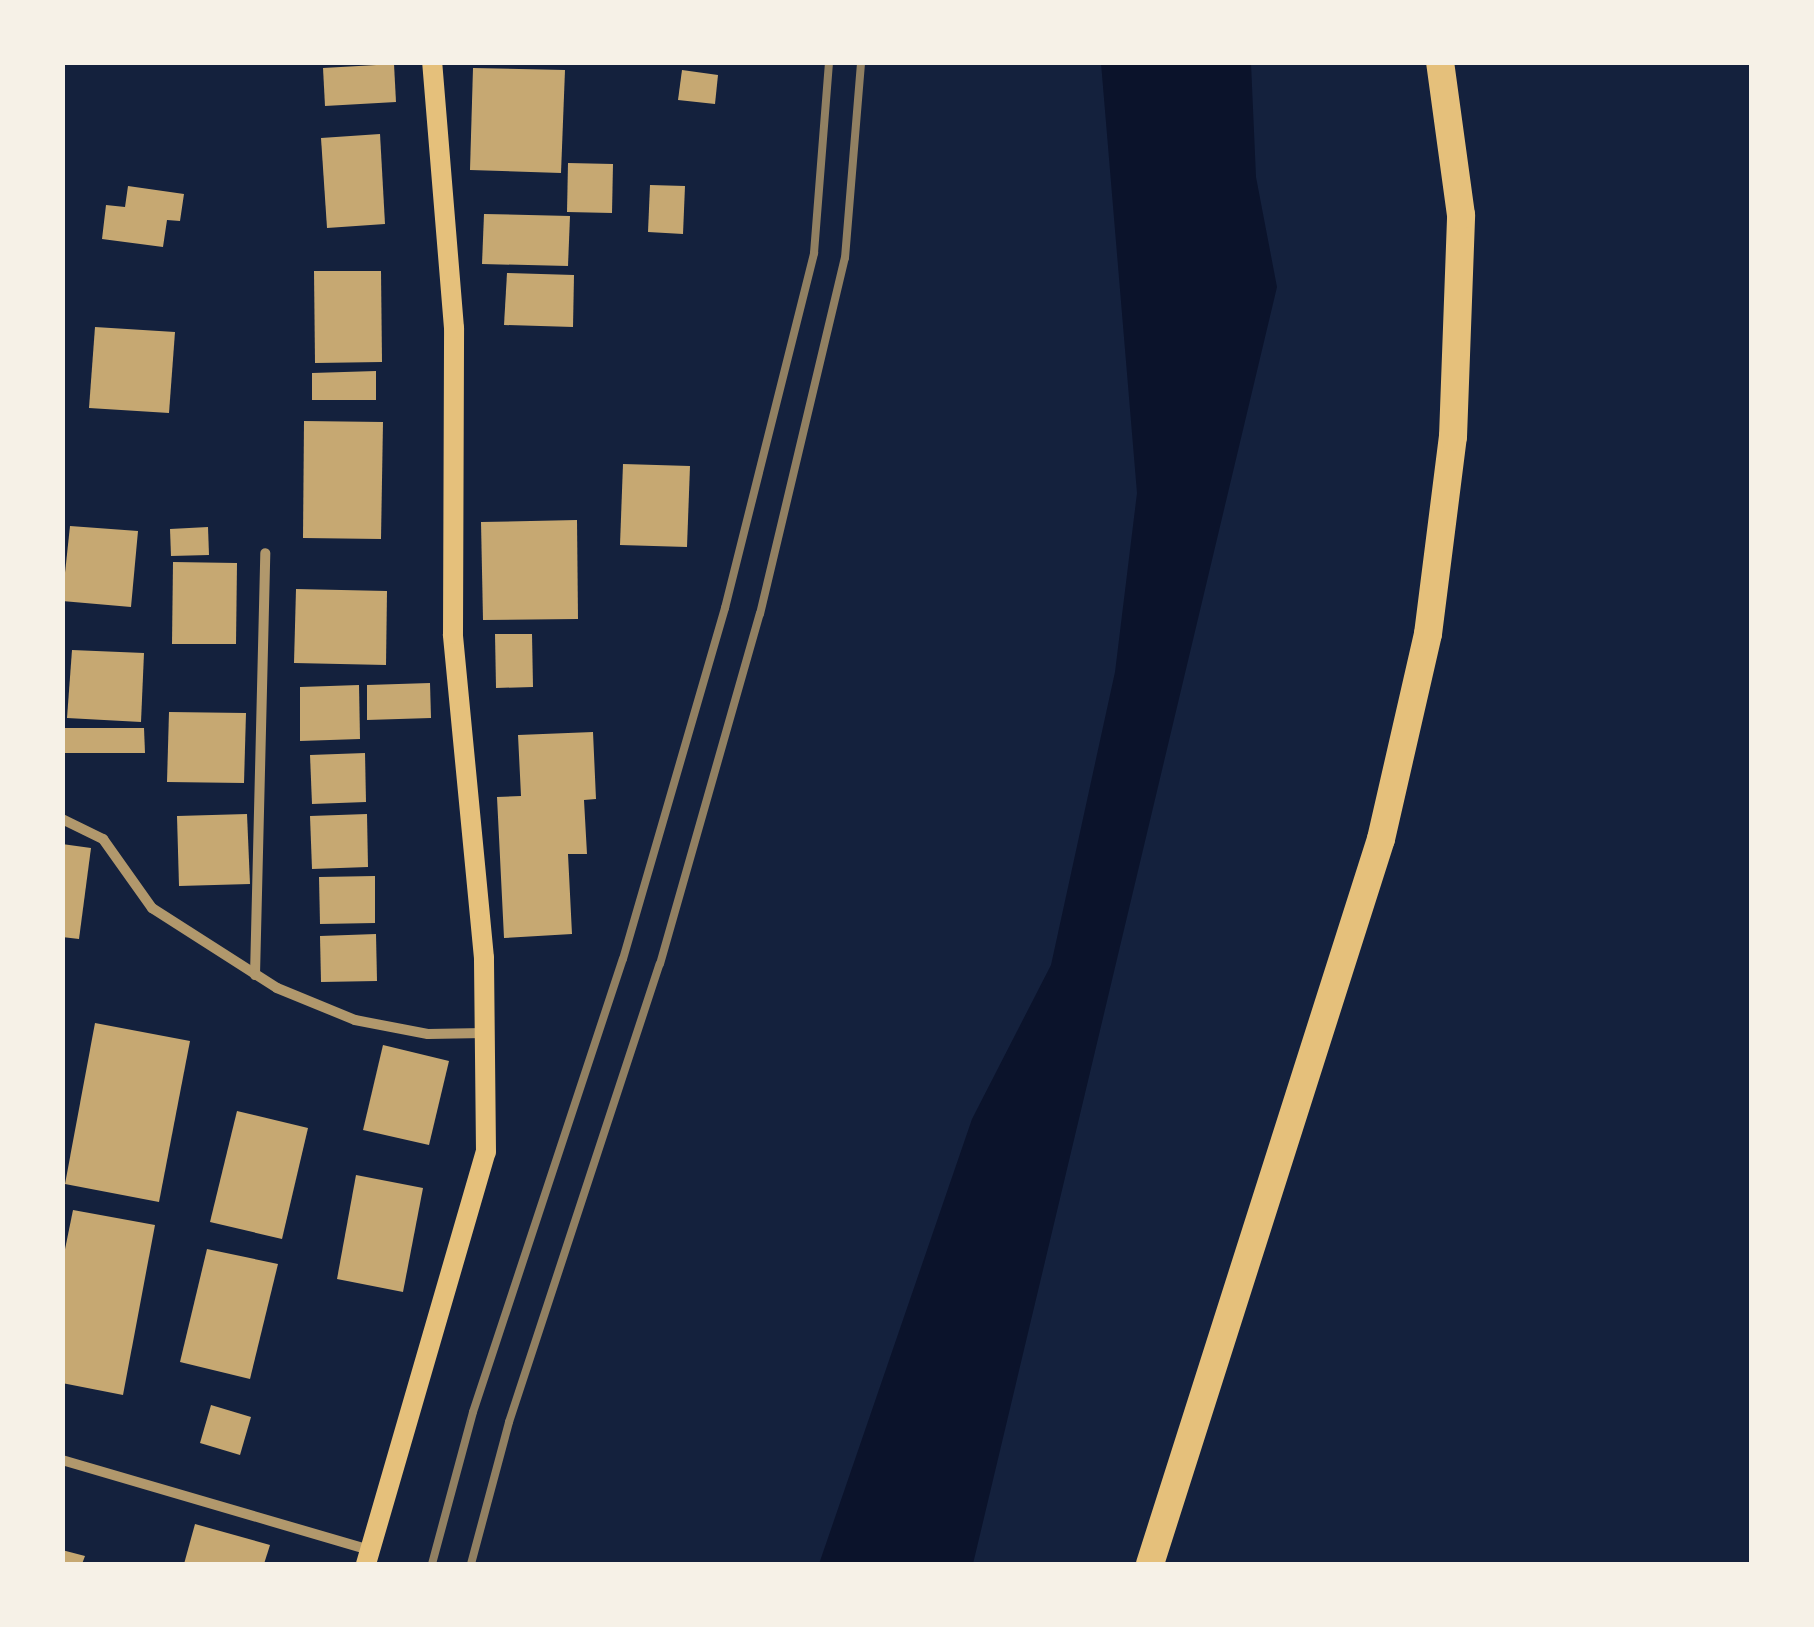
<!DOCTYPE html>
<html>
<head>
<meta charset="utf-8">
<style>
	body { margin:0 }
	#map { position:relative; width:1814px; height:1627px; overflow:hidden; background:#14213d; font-family:"Open Sans",sans-serif }
	div>[style] { position:absolute }
	[style*='--x'] { left:calc(var(--x)*1px); top:calc(var(--y)*1px); width:calc(var(--w)*1px); rotate:calc(var(--a)*1deg) }
	.water>* { inset:0; background:#0b132b }
	.building>* { inset:0; background:#c6a872 }
	.minor>* { height:10px; margin:-5px; padding:0 5px; transform-origin:5px; border-radius:5px; background:#b1986c }
	.secondary>* { height:20px; margin:-10px; padding:0 10px; transform-origin:10px; border-radius:10px; background:#e5c07b }
	.trunk>* { height:28px; margin:-14px; padding:0 14px; transform-origin:14px; border-radius:14px; background:#e5c07b }
	.rail>* { height:8px; margin:-4px; padding:0 4px; transform-origin:4px; border-radius:4px; background:#918062 }
	span { translate:-50% -50%; white-space:nowrap; text-align:center; line-height:1.15; -webkit-text-stroke:10px #f6f1e7; paint-order:stroke }
	.frame { position:absolute; inset:0; border:65px solid #f6f1e7; pointer-events:none }
</style>
</head>
<body>
<div id="map">
	<div class="water">
		<div style="clip-path:polygon(1101px 63px,1251px 63px,1256px 177px,1277px 287px,973px 1564px,819px 1564px,972px 1119px,1051px 965px,1115px 672px,1137px 493px)"></div>
	</div>
	<div class="building">
		<div style="clip-path:polygon(394px 64px,396px 102px,325px 106px,323px 68px)"></div>
		<div style="clip-path:polygon(473px 68px,565px 70px,561px 173px,470px 170px)"></div>
		<div style="clip-path:polygon(682px 70px,718px 75px,715px 104px,678px 100px)"></div>
		<div style="clip-path:polygon(380px 134px,385px 224px,327px 228px,321px 138px)"></div>
		<div style="clip-path:polygon(568px 163px,613px 164px,612px 213px,567px 212px)"></div>
		<div style="clip-path:polygon(650px 185px,685px 186px,683px 234px,648px 232px)"></div>
		<div style="clip-path:polygon(128px 186px,184px 194px,180px 221px,167px 220px,163px 247px,102px 239px,106px 205px,125px 207px)"></div>
		<div style="clip-path:polygon(484px 214px,570px 216px,568px 266px,482px 264px)"></div>
		<div style="clip-path:polygon(314px 271px,381px 271px,382px 362px,315px 363px)"></div>
		<div style="clip-path:polygon(507px 273px,574px 275px,573px 327px,504px 325px)"></div>
		<div style="clip-path:polygon(95px 327px,175px 332px,169px 413px,89px 408px)"></div>
		<div style="clip-path:polygon(376px 371px,376px 400px,312px 400px,312px 373px)"></div>
		<div style="clip-path:polygon(304px 421px,383px 422px,381px 539px,303px 538px)"></div>
		<div style="clip-path:polygon(623px 464px,690px 466px,687px 547px,620px 545px)"></div>
		<div style="clip-path:polygon(577px 520px,578px 619px,483px 620px,481px 522px)"></div>
		<div style="clip-path:polygon(70px 526px,138px 531px,131px 607px,62px 601px)"></div>
		<div style="clip-path:polygon(208px 527px,209px 555px,171px 556px,170px 529px)"></div>
		<div style="clip-path:polygon(173px 562px,237px 563px,236px 644px,172px 644px)"></div>
		<div style="clip-path:polygon(296px 589px,387px 591px,386px 665px,294px 663px)"></div>
		<div style="clip-path:polygon(495px 634px,532px 634px,533px 687px,496px 688px)"></div>
		<div style="clip-path:polygon(72px 650px,144px 653px,141px 722px,67px 718px)"></div>
		<div style="clip-path:polygon(430px 683px,431px 718px,367px 720px,367px 685px)"></div>
		<div style="clip-path:polygon(359px 685px,360px 739px,300px 741px,300px 687px)"></div>
		<div style="clip-path:polygon(169px 712px,246px 713px,244px 783px,167px 782px)"></div>
		<div style="clip-path:polygon(62px 728px,144px 728px,145px 753px,62px 753px)"></div>
		<div style="clip-path:polygon(593px 732px,596px 799px,584px 800px,587px 854px,568px 854px,572px 934px,504px 938px,497px 797px,521px 796px,518px 735px)"></div>
		<div style="clip-path:polygon(365px 753px,366px 802px,312px 804px,310px 755px)"></div>
		<div style="clip-path:polygon(247px 814px,250px 884px,179px 886px,177px 816px)"></div>
		<div style="clip-path:polygon(367px 814px,368px 867px,312px 869px,310px 816px)"></div>
		<div style="clip-path:polygon(62px 844px,91px 848px,79px 939px,62px 937px)"></div>
		<div style="clip-path:polygon(375px 876px,375px 923px,320px 924px,319px 877px)"></div>
		<div style="clip-path:polygon(376px 934px,377px 981px,321px 982px,320px 936px)"></div>
		<div style="clip-path:polygon(95px 1023px,190px 1041px,159px 1202px,65px 1184px)"></div>
		<div style="clip-path:polygon(383px 1045px,449px 1061px,429px 1145px,363px 1130px)"></div>
		<div style="clip-path:polygon(237px 1111px,308px 1128px,282px 1239px,210px 1222px)"></div>
		<div style="clip-path:polygon(356px 1175px,423px 1188px,403px 1292px,337px 1279px)"></div>
		<div style="clip-path:polygon(73px 1210px,155px 1225px,123px 1395px,62px 1383px,62px 1264px)"></div>
		<div style="clip-path:polygon(207px 1249px,278px 1264px,250px 1379px,180px 1362px)"></div>
		<div style="clip-path:polygon(211px 1405px,251px 1417px,240px 1455px,200px 1443px)"></div>
		<div style="clip-path:polygon(195px 1524px,270px 1545px,264px 1564px,184px 1564px)"></div>
		<div style="clip-path:polygon(62px 1550px,85px 1556px,82px 1564px,62px 1564px)"></div>
	</div>
	<div class="minor">
		<div style="--x:62;--y:819;--w:46;--a:26"></div>
		<div style="--x:103;--y:839;--w:85;--a:54.6"></div>
		<div style="--x:152;--y:908;--w:148;--a:32.6"></div>
		<div style="--x:277;--y:988;--w:84;--a:22.3"></div>
		<div style="--x:355;--y:1020;--w:74;--a:10.9"></div>
		<div style="--x:428;--y:1034;--w:56;--a:-1"></div>
		<div style="--x:255;--y:975;--w:422;--a:-88.6"></div>
		<div style="--x:62;--y:1460;--w:321;--a:16.3"></div>
	</div>
	<div class="secondary">
		<div style="--x:366;--y:1564;--w:429;--a:-73.8"></div>
		<div style="--x:486;--y:1152;--w:194;--a:-90.6"></div>
		<div style="--x:484;--y:958;--w:325;--a:-95.5"></div>
		<div style="--x:453;--y:634;--w:306;--a:-89.8"></div>
		<div style="--x:454;--y:328;--w:267;--a:-94.7"></div>
	</div>
	<div class="trunk">
		<div style="--x:1150;--y:1564;--w:761;--a:-72.33"></div>
		<div style="--x:1381;--y:839;--w:210;--a:-77.1"></div>
		<div style="--x:1428;--y:634;--w:199;--a:-82.8"></div>
		<div style="--x:1453;--y:437;--w:222;--a:-87.9"></div>
		<div style="--x:1461;--y:215;--w:154;--a:-97.8"></div>
	</div>
	<div class="rail">
		<div style="--x:432;--y:1564;--w:157;--a:-74.9"></div>
		<div style="--x:473;--y:1412;--w:477;--a:-71.7"></div>
		<div style="--x:623;--y:959;--w:366;--a:-73.8"></div>
		<div style="--x:725;--y:608;--w:366;--a:-75.9"></div>
		<div style="--x:814;--y:253;--w:192;--a:-85.5"></div>
		<div style="--x:471;--y:1564;--w:147;--a:-75"></div>
		<div style="--x:509;--y:1422;--w:482;--a:-71.8"></div>
		<div style="--x:660;--y:964;--w:364;--a:-74.1"></div>
		<div style="--x:760;--y:614;--w:366;--a:-76.6"></div>
		<div style="--x:845;--y:258;--w:197;--a:-85.3"></div>
	</div>
	<div class="frame"></div>
</div>
</body>
</html>
